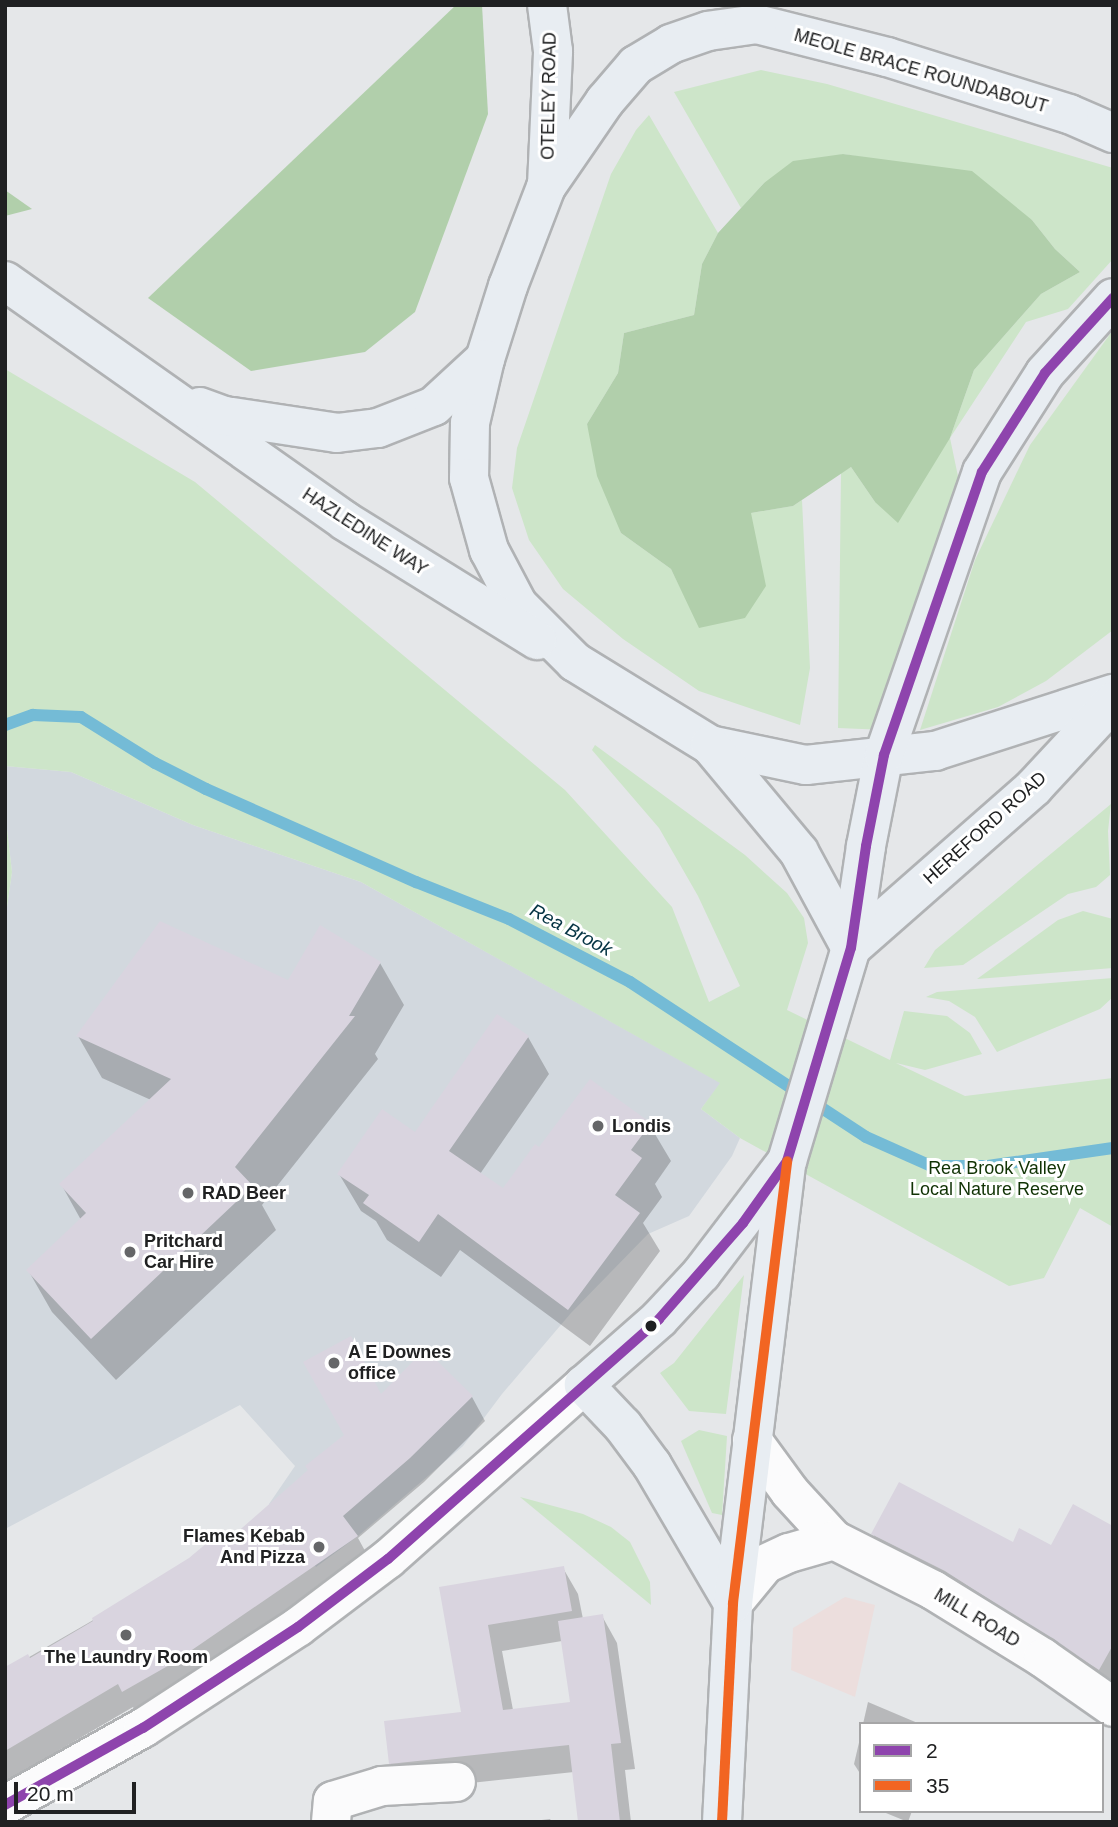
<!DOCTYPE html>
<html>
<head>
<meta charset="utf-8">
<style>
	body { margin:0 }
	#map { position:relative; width:1118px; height:1827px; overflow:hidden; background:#e5e7e9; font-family:Helvetica,sans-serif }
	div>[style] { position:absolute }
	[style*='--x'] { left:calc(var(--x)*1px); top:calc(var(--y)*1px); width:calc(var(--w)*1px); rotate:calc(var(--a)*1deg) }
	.built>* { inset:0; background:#d2d8de }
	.industrial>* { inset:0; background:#ecdedd }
	.green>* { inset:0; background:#cde5c9 }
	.forest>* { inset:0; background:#b1cfab }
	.shadow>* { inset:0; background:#0003 }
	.stream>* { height:12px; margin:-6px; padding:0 6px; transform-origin:6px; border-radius:6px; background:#74bbd6 }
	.building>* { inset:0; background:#d9d4df }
	.roads { filter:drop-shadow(2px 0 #b0b2b4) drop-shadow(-2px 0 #b0b2b4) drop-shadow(0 2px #b0b2b4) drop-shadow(0 -2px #b0b2b4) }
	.minor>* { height:38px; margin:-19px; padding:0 19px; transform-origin:19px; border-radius:19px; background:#fbfbfc }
	.major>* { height:38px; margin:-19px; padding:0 19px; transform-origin:19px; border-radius:19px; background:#e8edf2 }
	.bus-1>* { height:10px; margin:-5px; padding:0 5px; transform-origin:5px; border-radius:5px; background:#8e44ad }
	.bus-2>* { height:10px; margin:-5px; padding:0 5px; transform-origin:5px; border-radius:5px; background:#f26522 }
	.dots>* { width:19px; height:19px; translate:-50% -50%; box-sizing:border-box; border:4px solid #fff; border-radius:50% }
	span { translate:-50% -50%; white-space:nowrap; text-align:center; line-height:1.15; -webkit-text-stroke:6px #fff; paint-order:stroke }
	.street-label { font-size:18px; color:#202122 }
	.poi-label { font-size:18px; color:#202122; font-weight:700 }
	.left { translate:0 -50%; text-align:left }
	.right { translate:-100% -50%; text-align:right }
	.park-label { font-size:18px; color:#103204 }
	.water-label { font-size:19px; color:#043343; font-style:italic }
	.frame { position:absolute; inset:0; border:7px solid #202122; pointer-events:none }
	.legend { position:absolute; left:859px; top:1722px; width:245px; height:91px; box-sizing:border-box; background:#fff; border:2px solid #a6a6a7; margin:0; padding:9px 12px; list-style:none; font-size:21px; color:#202122 }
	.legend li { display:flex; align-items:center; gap:14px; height:35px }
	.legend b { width:35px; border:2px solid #a6a6a7 }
	.scale { position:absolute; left:14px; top:1782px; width:122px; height:32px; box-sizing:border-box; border:4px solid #202122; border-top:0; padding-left:9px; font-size:21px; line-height:24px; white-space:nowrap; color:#202122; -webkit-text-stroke:5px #fff; paint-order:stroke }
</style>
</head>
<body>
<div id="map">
	<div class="built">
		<div style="clip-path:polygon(5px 766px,71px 772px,193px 825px,361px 882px,721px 1083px,701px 1109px,740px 1138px,732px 1156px,689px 1216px,648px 1234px,571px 1313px,502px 1394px,463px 1446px,358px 1536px,316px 1567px,269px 1504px,295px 1466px,240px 1405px,5px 1529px,5px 921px,12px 872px,5px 812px)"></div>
	</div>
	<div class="industrial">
		<div style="clip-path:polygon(845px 1597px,875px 1605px,855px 1697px,791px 1670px,793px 1628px)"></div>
	</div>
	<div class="green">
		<div style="clip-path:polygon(761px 70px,827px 84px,1113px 168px,1113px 259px,1068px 309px,1026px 322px,950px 438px,960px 486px,886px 730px,838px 728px,841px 473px,851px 467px,875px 502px,950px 438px,974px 370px,1041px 294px,1080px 272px,1055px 249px,1032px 220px,897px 163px,843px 154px,764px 183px,741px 208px,674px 92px)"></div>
		<div style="clip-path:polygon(649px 115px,718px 233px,702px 264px,694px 315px,624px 333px,618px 373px,587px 424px,621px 533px,671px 569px,700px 627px,751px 513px,793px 506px,802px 500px,810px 668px,800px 725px,699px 691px,623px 639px,563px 589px,529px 540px,512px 488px,517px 448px,611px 174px,636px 130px)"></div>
		<div style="clip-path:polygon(1113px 330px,1113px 630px,1046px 681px,998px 707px,920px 730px,975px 560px,1030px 445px)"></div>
		<div style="clip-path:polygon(5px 369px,195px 482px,565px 790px,672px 907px,709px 1002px,740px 986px,698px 896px,659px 828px,592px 750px,595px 745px,745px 855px,787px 893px,804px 918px,808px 943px,787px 1010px,890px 1060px,904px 1011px,947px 1016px,970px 1033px,982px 1054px,925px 1070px,896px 1063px,965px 1096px,1113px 1078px,1113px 1227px,1080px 1208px,1044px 1278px,1009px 1286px,740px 1138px,701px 1109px,720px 1083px,361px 882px,193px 825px,71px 772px,5px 766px)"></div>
		<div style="clip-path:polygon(1111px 804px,1108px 831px,1110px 875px,1096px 887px,1068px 894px,963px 965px,924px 968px,935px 950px)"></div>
		<div style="clip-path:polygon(5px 812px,12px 872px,5px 921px)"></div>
		<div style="clip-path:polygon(1083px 911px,1113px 919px,1113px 968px,977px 979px,1058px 920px)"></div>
		<div style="clip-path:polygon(1113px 978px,1113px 997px,1100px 1009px,997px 1052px,975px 1017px,949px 1001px,926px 997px,937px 992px)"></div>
		<div style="clip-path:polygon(744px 1275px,726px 1414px,689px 1411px,660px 1373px,674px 1363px)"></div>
		<div style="clip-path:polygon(699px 1430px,727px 1436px,722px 1515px,712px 1513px,681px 1441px)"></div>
		<div style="clip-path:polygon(520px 1497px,583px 1514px,611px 1527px,630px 1542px,650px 1582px,651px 1605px)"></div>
	</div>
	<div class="forest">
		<div style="clip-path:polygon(456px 5px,482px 5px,488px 114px,415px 312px,365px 352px,251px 371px,148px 298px)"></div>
		<div style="clip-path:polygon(843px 154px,972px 171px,1032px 220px,1055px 249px,1080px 272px,1041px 294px,974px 370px,950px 438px,898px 523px,875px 502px,851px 467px,793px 506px,751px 513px,766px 586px,745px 618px,699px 628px,671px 569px,621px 533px,597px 476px,587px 424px,618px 373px,624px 333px,694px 315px,702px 264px,718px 233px,764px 183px,793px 161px)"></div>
		<div style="clip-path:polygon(5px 190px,32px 209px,5px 216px)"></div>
	</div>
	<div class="shadow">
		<div style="clip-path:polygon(380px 963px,404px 1005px,375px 1054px,378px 1059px,262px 1205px,276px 1230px,116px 1380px,52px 1312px,28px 1270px,81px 1220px,61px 1184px,151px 1100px,102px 1078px,78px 1036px,289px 982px)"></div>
		<div style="clip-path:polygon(528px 1037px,549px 1074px,480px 1174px,503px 1190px,540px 1150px,649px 1124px,671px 1161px,655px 1184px,662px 1197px,643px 1223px,660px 1251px,590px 1346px,460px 1250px,441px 1277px,387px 1240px,376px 1221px,361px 1211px,339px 1174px,416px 1134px)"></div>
		<div style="clip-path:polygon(425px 1352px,472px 1397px,485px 1421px,424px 1482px,358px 1538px,370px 1560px,137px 1715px,133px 1707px,5px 1782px,5px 1671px,225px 1544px,310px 1471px)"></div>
		<div style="clip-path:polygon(1113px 1528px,1113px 1703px,896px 1573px,873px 1534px,1052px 1547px)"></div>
		<div style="clip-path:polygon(evenodd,563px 1568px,578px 1594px,583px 1619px,602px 1616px,617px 1643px,635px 1769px,625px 1770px,631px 1822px,580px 1822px,574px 1772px,406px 1790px,390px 1763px,463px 1713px,441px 1588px,563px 1568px,562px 1641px,572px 1703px,513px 1710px,502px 1651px,562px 1641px)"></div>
		<div style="clip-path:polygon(868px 1702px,920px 1724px,863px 1724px)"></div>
		<div style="clip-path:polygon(861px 1734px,861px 1775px,854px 1764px)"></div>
		<div style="clip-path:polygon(881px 1811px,912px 1811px,908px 1822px)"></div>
		<div style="clip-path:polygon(550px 1819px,552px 1822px,525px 1822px)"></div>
	</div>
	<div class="stream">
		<div style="--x:5;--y:725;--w:30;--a:-20"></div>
		<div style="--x:33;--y:715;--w:48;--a:2.4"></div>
		<div style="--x:81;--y:717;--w:87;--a:31.9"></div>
		<div style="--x:155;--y:763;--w:57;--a:27"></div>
		<div style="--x:206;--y:789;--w:230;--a:23.9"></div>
		<div style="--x:416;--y:882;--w:100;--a:21.7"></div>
		<div style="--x:509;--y:919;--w:136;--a:27.5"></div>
		<div style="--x:630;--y:982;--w:282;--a:33.3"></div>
		<div style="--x:866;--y:1137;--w:71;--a:24"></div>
		<div style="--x:931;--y:1166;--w:57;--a:0"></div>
		<div style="--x:988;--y:1166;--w:126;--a:-8.2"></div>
	</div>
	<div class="building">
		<div style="clip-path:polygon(160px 921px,288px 980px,320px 925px,381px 962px,349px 1016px,355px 1016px,235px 1167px,253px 1186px,91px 1339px,26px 1270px,86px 1213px,59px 1184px,171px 1079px,76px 1036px)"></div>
		<div style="clip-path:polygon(497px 1014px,529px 1036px,449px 1151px,503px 1188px,535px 1144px,539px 1147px,590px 1079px,651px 1123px,631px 1150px,642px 1158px,615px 1195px,640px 1213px,568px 1310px,438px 1214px,419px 1242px,363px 1203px,369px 1195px,337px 1174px,382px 1109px,415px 1132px)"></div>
		<div style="clip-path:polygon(351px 1336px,381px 1394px,425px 1349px,473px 1396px,410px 1458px,343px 1516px,358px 1536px,173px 1663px,122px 1692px,118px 1684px,5px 1751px,5px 1667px,28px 1654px,30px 1658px,93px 1621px,92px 1618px,189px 1558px,220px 1532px,226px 1542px,308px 1470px,305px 1466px,344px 1435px,303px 1362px)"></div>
		<div style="clip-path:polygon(899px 1482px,1013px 1542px,1019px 1528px,1051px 1545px,1073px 1504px,1113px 1526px,1113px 1645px,1099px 1670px,945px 1571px,871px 1534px)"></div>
		<div style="clip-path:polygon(564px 1566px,572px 1611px,488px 1625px,503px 1710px,570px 1702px,558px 1621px,603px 1614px,621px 1743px,611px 1744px,620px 1822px,578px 1822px,569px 1745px,389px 1764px,384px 1721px,461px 1712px,439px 1587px)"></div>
	</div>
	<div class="roads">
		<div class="minor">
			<div style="--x:752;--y:1440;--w:64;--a:53.8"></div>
			<div style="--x:790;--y:1492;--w:65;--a:47.5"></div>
			<div style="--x:834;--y:1540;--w:111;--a:26.8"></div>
			<div style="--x:933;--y:1590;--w:129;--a:31.7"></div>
			<div style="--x:1043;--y:1658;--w:85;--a:35"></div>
			<div style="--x:733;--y:1603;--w:50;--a:-50.6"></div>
			<div style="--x:765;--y:1564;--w:26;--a:-25"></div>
			<div style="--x:789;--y:1553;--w:47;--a:-16.1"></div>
			<div style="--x:5;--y:1805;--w:158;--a:-29.2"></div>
			<div style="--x:143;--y:1728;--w:185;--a:-33.1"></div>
			<div style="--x:298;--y:1627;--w:113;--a:-37.1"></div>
			<div style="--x:388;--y:1559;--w:262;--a:-41.6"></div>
			<div style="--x:331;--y:1822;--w:21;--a:-85"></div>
			<div style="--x:333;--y:1801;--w:51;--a:-17"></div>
			<div style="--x:382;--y:1786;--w:74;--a:-3.1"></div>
		</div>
		<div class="major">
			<div style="--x:1113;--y:133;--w:48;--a:-156.6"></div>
			<div style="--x:1069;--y:114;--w:191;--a:-162.6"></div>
			<div style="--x:887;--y:57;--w:134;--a:-165.8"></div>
			<div style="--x:757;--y:24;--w:49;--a:171.9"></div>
			<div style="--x:708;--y:31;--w:39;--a:161"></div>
			<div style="--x:671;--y:44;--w:41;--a:149"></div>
			<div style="--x:636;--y:65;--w:48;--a:130.7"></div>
			<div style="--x:605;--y:101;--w:104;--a:124.5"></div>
			<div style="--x:546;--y:187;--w:106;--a:111"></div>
			<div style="--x:508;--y:286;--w:77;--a:107.5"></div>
			<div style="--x:485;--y:359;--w:66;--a:103.2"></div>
			<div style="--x:470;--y:423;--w:55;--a:91"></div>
			<div style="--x:469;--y:478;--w:75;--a:74.5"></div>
			<div style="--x:489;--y:550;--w:62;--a:62.2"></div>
			<div style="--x:518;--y:605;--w:81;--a:45"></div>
			<div style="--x:575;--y:662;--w:158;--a:31.6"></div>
			<div style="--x:710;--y:745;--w:98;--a:11.8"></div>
			<div style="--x:806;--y:765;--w:130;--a:-6.2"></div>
			<div style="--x:935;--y:751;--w:187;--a:-17.8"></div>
			<div style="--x:547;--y:185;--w:134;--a:-87.4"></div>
			<div style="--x:553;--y:51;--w:46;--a:-97.4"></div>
			<div style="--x:5;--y:281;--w:416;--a:35.2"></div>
			<div style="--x:345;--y:521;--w:226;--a:31.8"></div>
			<div style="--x:200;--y:407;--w:27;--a:20"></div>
			<div style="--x:225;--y:416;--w:113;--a:8.6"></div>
			<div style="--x:337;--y:433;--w:41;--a:-7"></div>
			<div style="--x:378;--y:428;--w:60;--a:-21.4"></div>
			<div style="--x:434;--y:406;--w:69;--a:-42.7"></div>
			<div style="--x:710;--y:745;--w:139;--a:50.2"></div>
			<div style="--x:799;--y:852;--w:109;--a:61.6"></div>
			<div style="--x:851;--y:948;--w:244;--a:-41.3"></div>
			<div style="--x:1034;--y:787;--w:116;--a:-47.1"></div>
			<div style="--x:733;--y:1603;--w:160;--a:-120.4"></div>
			<div style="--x:652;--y:1465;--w:49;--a:-126.6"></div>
			<div style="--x:623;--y:1426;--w:57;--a:-133.6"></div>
			<div style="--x:584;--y:1385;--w:100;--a:-41.3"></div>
			<div style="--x:659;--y:1319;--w:62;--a:-47"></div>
			<div style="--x:701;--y:1274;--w:142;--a:-52.7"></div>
			<div style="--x:787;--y:1161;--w:222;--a:-73.3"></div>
			<div style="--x:851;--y:948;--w:103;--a:-81.6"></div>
			<div style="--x:866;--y:846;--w:93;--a:-78.8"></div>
			<div style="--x:884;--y:755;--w:299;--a:-70.9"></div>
			<div style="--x:982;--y:472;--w:117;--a:-57.5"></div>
			<div style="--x:1045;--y:373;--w:101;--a:-47.8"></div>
			<div style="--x:722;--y:1822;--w:219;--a:-87.1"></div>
			<div style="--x:733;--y:1603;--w:439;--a:-83.1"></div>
		</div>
	</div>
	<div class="bus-1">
		<div style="--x:5;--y:1805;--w:158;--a:-29.2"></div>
		<div style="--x:143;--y:1728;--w:185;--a:-33.1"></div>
		<div style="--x:298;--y:1627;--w:113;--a:-37.1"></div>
		<div style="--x:388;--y:1559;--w:362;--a:-41.5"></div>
		<div style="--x:659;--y:1319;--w:128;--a:-48.8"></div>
		<div style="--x:743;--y:1223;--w:76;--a:-54.6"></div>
		<div style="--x:787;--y:1161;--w:222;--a:-73.3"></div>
		<div style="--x:851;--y:948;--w:103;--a:-81.6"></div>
		<div style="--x:866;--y:846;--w:93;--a:-78.8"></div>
		<div style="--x:884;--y:755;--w:299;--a:-70.9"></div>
		<div style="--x:982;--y:472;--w:117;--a:-57.5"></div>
		<div style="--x:1045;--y:373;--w:101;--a:-47.8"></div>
	</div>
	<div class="bus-2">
		<div style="--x:722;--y:1822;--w:219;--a:-87.1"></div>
		<div style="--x:733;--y:1603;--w:445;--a:-83"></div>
	</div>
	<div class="dots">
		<div style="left:598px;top:1126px;background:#656668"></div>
		<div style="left:188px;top:1193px;background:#656668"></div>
		<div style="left:130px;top:1252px;background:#656668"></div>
		<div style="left:651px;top:1326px;background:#202122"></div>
		<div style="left:334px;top:1363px;background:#656668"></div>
		<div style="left:319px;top:1547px;background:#656668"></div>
		<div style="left:126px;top:1635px;background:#656668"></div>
	</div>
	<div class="street-label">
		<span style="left:921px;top:71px;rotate:16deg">MEOLE BRACE ROUNDABOUT</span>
		<span style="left:549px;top:96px;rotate:-89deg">OTELEY ROAD</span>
		<span style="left:365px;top:532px;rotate:33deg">HAZLEDINE WAY</span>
		<span style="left:985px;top:828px;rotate:-42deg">HEREFORD ROAD</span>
		<span style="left:977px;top:1618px;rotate:31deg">MILL ROAD</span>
	</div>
	<div class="poi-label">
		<span class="left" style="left:612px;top:1126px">Londis</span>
		<span class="left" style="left:202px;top:1193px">RAD Beer</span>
		<span class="left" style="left:144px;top:1252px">Pritchard<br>Car Hire</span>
		<span class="left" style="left:348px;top:1363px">A E Downes<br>office</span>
		<span class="right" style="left:305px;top:1547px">Flames Kebab<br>And Pizza</span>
		<span style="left:126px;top:1657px">The Laundry Room</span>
	</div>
	<div class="park-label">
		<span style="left:997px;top:1179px">Rea Brook Valley<br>Local Nature Reserve</span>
	</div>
	<div class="water-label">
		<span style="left:571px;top:930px;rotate:28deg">Rea Brook</span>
	</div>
	<div class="frame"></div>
	<ul class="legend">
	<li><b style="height:9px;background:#8e44ad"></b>2</li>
	<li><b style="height:9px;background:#f26522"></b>35</li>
	</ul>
	<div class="scale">20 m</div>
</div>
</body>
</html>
